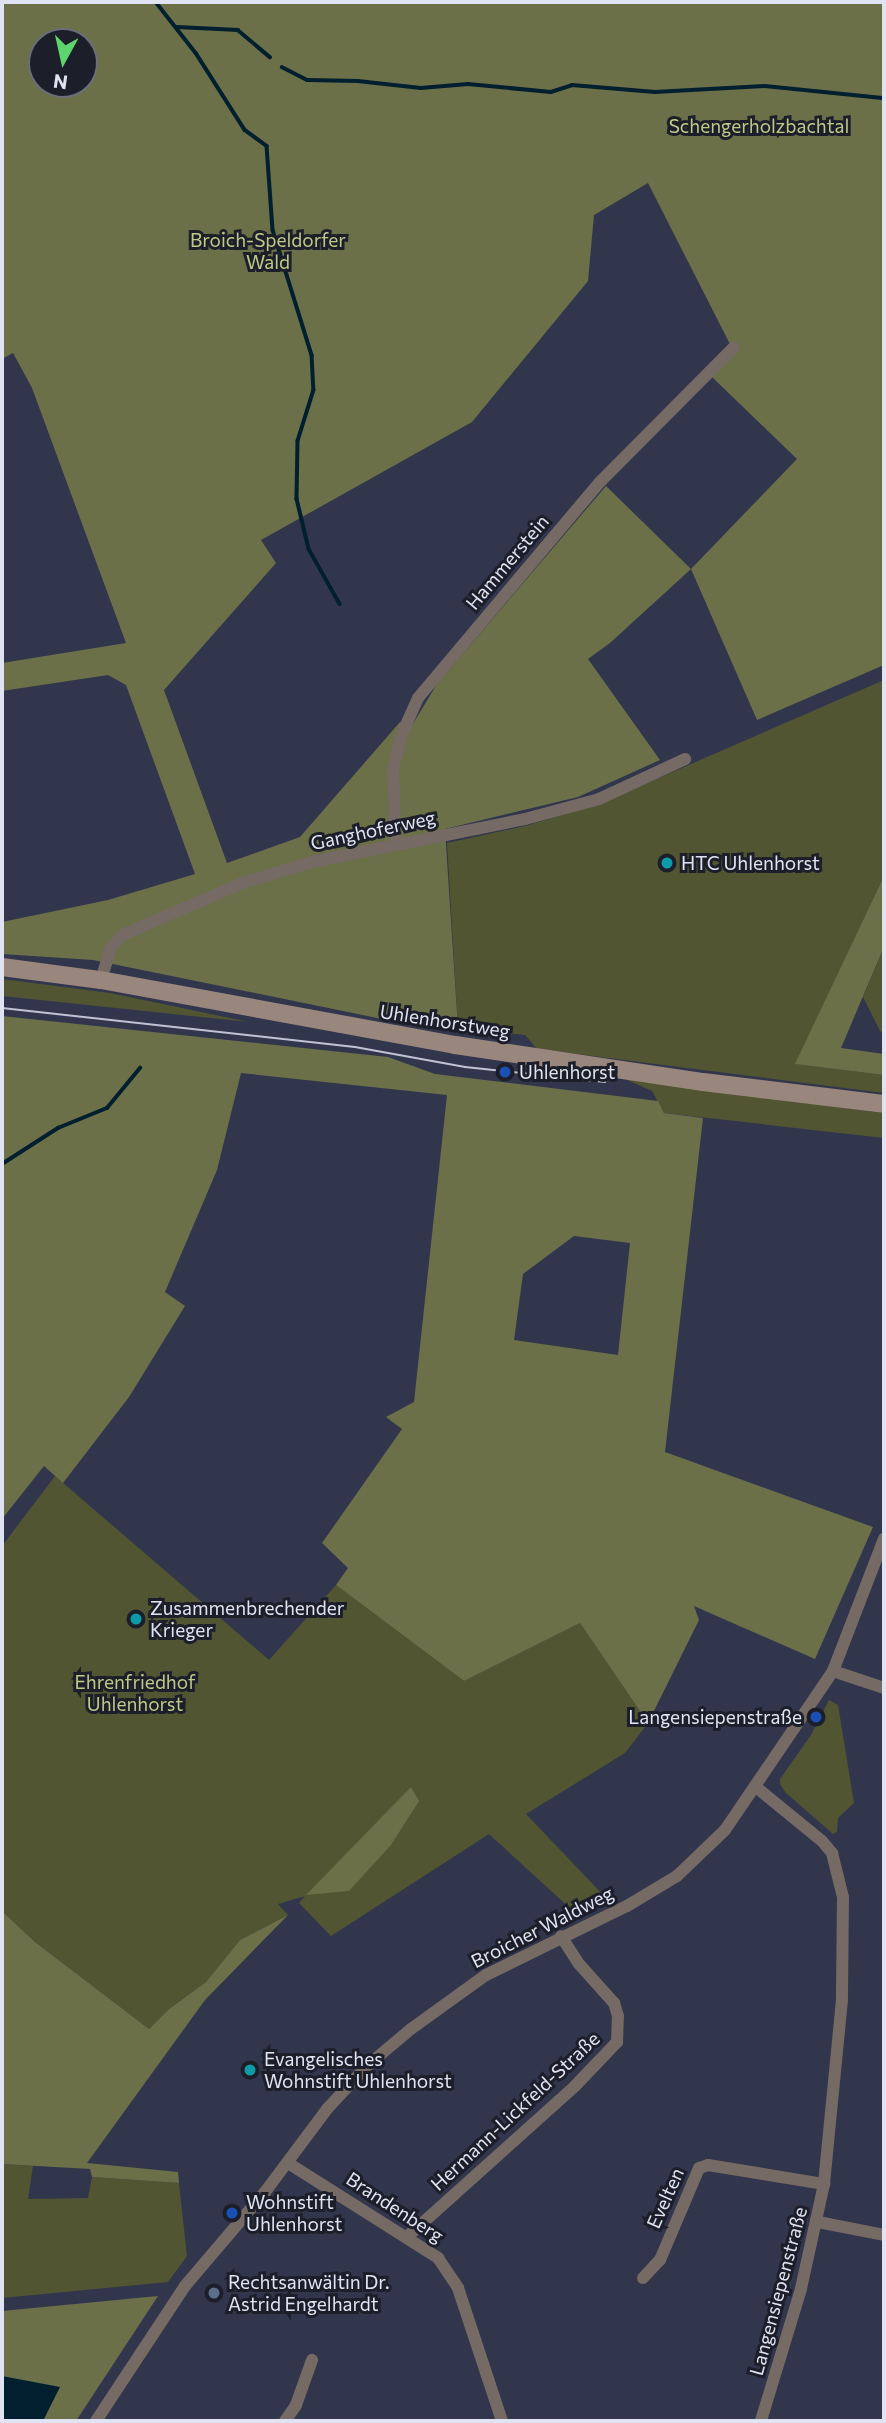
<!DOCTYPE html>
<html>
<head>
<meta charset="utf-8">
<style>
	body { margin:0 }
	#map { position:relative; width:886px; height:2423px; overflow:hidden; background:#31364d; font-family:Commissioner,sans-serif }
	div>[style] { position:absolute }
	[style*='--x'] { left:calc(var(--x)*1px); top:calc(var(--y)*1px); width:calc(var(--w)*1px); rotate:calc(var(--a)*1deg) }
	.green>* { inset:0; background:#515532 }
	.forest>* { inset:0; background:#6b7049 }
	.water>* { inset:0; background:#011f2e }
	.stream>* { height:3.5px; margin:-1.75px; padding:0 1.75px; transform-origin:1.75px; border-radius:1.75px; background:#011f2e }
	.minor>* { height:12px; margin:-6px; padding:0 6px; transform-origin:6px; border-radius:6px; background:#766a64 }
	.secondary>* { height:18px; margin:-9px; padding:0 9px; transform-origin:9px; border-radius:9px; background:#99867c }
	.tram>* { height:2px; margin:-1px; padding:0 1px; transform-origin:1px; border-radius:1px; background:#bfc3d3 }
	.dots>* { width:19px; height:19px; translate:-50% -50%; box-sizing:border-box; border:4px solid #1c1f29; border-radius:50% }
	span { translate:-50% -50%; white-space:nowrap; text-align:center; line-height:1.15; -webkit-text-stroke:6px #1c1f29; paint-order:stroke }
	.park-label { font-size:19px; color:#c0c987 }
	.street-label { font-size:19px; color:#e0e4f2 }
	.poi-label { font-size:19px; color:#e0e4f2 }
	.left { translate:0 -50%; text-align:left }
	.right { translate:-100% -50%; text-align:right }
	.frame { position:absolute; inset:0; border:4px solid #e0e4f2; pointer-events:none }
	.north { position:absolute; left:28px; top:28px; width:70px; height:70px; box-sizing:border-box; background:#1c1f29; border:2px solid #6a6e79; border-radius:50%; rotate:188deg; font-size:19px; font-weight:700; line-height:28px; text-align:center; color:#e0e4f2 }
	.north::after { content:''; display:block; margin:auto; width:24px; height:32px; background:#5dd56c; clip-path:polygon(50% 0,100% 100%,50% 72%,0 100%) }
</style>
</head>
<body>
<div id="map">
	<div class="green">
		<div style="clip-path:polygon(884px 680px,884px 876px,796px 1064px,884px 1075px,884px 1093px,537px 1049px,525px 1035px,458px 1028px,447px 843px,525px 826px,599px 804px)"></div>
		<div style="clip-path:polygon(884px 947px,884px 1033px,880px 1031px,863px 997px)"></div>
		<div style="clip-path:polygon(2px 979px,110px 993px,249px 1022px,2px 996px)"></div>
		<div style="clip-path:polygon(625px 1079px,884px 1113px,884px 1138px,664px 1113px,652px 1091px)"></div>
		<div style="clip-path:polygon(55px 1476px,269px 1660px,336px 1585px,464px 1681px,580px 1623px,648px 1723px,625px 1753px,526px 1814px,605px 1897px,573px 1911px,489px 1834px,331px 1936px,299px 1903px,305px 1896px,278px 1904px,288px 1915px,240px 1940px,206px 1982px,169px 2009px,149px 2029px,35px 1942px,2px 1911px,2px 1546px)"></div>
		<div style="clip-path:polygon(829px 1700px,838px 1705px,854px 1803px,838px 1818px,837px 1832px,833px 1834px,786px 1793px,780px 1784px,780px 1779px,811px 1735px)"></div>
		<div style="clip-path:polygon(2px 2164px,33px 2166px,28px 2199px,88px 2198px,92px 2177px,179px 2183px,187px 2256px,168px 2282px,2px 2298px)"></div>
	</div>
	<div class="forest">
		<div style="clip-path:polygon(evenodd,2px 2px,884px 2px,884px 665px,757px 720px,691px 569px,610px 643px,588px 659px,660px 760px,578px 797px,445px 829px,458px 1028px,382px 1019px,93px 960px,2px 954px,2px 922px,108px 900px,195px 874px,126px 685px,108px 675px,2px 691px,2px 663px,126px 643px,32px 388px,13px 353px,2px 359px,2px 2px,42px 42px,84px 42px,84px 84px,42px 84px,42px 42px,2px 2px,648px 183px,734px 352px,711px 376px,797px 459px,691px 569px,606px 486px,437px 684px,411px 727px,400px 722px,300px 837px,227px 863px,164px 690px,276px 563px,261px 540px,472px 422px,588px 281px,594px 215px,648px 183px)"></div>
		<div style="clip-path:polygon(884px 876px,884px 947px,841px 1048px,884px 1054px,884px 1075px,795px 1064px)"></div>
		<div style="clip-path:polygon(evenodd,2px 1016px,388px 1057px,435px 1074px,658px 1101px,664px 1113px,703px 1118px,665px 1452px,873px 1527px,815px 1659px,694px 1606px,699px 1620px,648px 1723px,580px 1623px,464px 1681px,336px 1585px,348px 1568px,322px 1543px,402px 1429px,386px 1417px,414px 1402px,447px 1095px,241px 1073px,217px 1170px,165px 1292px,185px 1306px,129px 1397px,63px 1483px,44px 1466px,2px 1519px,2px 1016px,574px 1236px,630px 1243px,618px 1355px,514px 1340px,523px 1274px,574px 1236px)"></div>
		<div style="clip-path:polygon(411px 1787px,419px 1801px,391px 1845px,349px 1891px,306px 1895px)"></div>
		<div style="clip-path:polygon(2px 1911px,35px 1942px,149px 2029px,169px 2009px,206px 1982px,240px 1940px,288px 1915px,205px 2000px,87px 2163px,178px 2172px,179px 2183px,92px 2177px,90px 2169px,2px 2164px)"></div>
		<div style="clip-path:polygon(158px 2296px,76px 2421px,2px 2421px,2px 2311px)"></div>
	</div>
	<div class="water">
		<div style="clip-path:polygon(2px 2376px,60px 2387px,43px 2421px,2px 2421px)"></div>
	</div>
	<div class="stream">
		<div style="--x:156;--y:2;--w:65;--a:51.9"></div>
		<div style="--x:196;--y:53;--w:91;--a:57.5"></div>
		<div style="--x:245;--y:130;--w:27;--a:36"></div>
		<div style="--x:267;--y:146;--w:84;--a:85.9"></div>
		<div style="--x:273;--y:230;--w:131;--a:72.7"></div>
		<div style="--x:312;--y:355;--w:35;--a:87"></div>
		<div style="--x:314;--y:390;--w:53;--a:107.4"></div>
		<div style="--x:298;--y:441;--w:58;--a:91"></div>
		<div style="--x:297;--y:499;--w:51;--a:76.5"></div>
		<div style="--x:309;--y:549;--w:63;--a:60.6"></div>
		<div style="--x:177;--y:27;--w:61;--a:2.8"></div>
		<div style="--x:238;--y:30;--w:42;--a:40.2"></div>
		<div style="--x:282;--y:67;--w:28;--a:27"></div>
		<div style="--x:307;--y:80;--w:51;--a:1.1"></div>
		<div style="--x:358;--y:81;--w:63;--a:6.3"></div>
		<div style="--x:421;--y:88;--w:47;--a:-4.9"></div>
		<div style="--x:468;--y:84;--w:83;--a:5.5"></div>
		<div style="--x:551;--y:92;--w:22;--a:-18"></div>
		<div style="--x:572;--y:85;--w:83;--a:4.8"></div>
		<div style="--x:655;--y:92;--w:110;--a:-3.1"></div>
		<div style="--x:765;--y:86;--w:120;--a:5.8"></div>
		<div style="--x:2;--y:1164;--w:67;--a:-32.7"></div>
		<div style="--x:58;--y:1128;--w:53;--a:-22.2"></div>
		<div style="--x:107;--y:1108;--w:52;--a:-50.5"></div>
	</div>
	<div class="minor">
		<div style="--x:396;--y:843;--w:74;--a:-92.3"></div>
		<div style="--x:393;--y:769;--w:36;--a:-76"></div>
		<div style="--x:402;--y:734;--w:39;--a:-66"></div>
		<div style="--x:418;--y:698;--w:282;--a:-49.9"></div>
		<div style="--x:600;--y:482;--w:190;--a:-45.2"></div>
		<div style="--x:101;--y:980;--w:34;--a:-73"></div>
		<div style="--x:111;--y:947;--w:16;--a:-47"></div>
		<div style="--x:122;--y:935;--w:131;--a:-23.4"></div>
		<div style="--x:242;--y:883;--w:73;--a:-16.7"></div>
		<div style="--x:312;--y:862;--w:217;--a:-11.4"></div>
		<div style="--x:525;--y:819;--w:77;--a:-15.1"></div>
		<div style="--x:599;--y:799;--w:95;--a:-24.9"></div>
		<div style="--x:833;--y:1671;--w:54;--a:18.4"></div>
		<div style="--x:756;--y:1787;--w:85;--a:39.3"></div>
		<div style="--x:822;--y:1841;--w:16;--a:50"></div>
		<div style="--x:832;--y:1853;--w:45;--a:76"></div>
		<div style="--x:843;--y:1897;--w:103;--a:90.6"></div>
		<div style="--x:842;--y:2000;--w:185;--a:95.6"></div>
		<div style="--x:824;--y:2184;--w:107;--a:102.4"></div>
		<div style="--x:801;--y:2289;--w:138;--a:106.9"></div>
		<div style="--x:288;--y:2163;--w:178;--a:32.3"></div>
		<div style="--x:438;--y:2258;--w:36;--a:56"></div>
		<div style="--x:458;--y:2288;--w:140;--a:71.7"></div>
		<div style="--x:818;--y:2222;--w:67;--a:11.1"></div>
		<div style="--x:408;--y:2236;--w:224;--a:-41.9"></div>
		<div style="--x:575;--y:2086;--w:61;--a:-46.3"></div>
		<div style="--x:617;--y:2042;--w:26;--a:-88"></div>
		<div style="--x:618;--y:2016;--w:14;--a:-107"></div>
		<div style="--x:614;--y:2003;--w:52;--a:-131.9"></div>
		<div style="--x:579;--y:1964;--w:33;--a:-123"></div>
		<div style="--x:643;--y:2278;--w:25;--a:-47"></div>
		<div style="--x:660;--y:2260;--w:100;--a:-67"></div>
		<div style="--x:699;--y:2168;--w:9;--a:-18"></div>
		<div style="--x:708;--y:2165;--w:118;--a:9.3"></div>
		<div style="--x:96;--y:2421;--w:162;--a:-56.6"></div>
		<div style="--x:185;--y:2286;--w:123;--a:-49.6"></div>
		<div style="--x:265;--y:2192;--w:104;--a:-53.2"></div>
		<div style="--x:327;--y:2109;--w:59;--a:-47.1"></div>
		<div style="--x:367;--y:2066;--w:57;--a:-40.1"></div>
		<div style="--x:411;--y:2029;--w:92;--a:-35.8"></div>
		<div style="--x:486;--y:1975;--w:157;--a:-26.1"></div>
		<div style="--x:627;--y:1906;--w:58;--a:-31"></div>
		<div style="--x:677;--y:1876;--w:66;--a:-43.8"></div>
		<div style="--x:725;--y:1830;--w:192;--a:-55.8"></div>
		<div style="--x:833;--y:1671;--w:142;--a:-68.9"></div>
		<div style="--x:285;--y:2421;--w:19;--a:-55"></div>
		<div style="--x:296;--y:2405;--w:48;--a:-70.4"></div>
	</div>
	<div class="secondary">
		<div style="--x:2;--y:967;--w:100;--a:7.5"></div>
		<div style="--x:101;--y:980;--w:360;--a:10.4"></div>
		<div style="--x:455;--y:1045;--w:251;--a:8.5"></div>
		<div style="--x:703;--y:1082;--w:182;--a:6.9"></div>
	</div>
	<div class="tram">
		<div style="--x:2;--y:1008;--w:355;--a:6.3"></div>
		<div style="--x:355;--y:1047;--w:112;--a:10.3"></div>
		<div style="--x:465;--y:1067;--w:141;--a:6.1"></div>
	</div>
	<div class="dots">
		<div style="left:667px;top:863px;background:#0f9aa8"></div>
		<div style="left:505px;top:1072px;background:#1a4fb4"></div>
		<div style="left:136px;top:1619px;background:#0f9aa8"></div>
		<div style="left:816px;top:1717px;background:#1a4fb4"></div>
		<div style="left:250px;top:2070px;background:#0f9aa8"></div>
		<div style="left:232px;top:2213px;background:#1a4fb4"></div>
		<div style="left:214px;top:2293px;background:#5c6f8a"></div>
	</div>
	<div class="park-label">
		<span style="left:759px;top:126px">Schengerholzbachtal</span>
		<span style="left:268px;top:251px">Broich-Speldorfer<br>Wald</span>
		<span style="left:135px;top:1693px">Ehrenfriedhof<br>Uhlenhorst</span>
	</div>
	<div class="street-label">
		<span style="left:507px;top:562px;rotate:-50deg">Hammerstein</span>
		<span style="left:373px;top:830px;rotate:-12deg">Ganghoferweg</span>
		<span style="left:445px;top:1021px;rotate:9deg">Uhlenhorstweg</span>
		<span style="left:542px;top:1927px;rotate:-27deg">Broicher Waldweg</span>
		<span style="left:515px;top:2111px;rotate:-43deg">Hermann-Lickfeld-Straße</span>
		<span style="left:665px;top:2198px;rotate:-66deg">Evelten</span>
		<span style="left:395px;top:2207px;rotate:33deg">Brandenberg</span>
		<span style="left:778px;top:2291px;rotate:-75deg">Langensiepenstraße</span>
	</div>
	<div class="poi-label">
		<span class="left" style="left:681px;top:863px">HTC Uhlenhorst</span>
		<span class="left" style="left:519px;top:1072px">Uhlenhorst</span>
		<span class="left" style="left:150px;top:1619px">Zusammenbrechender<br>Krieger</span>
		<span class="right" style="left:802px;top:1717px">Langensiepenstraße</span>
		<span class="left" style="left:264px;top:2070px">Evangelisches<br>Wohnstift Uhlenhorst</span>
		<span class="left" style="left:246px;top:2213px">Wohnstift<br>Uhlenhorst</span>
		<span class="left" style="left:228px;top:2293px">Rechtsanwältin Dr.<br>Astrid Engelhardt</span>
	</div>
	<div class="frame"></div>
	<div class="north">N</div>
</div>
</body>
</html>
